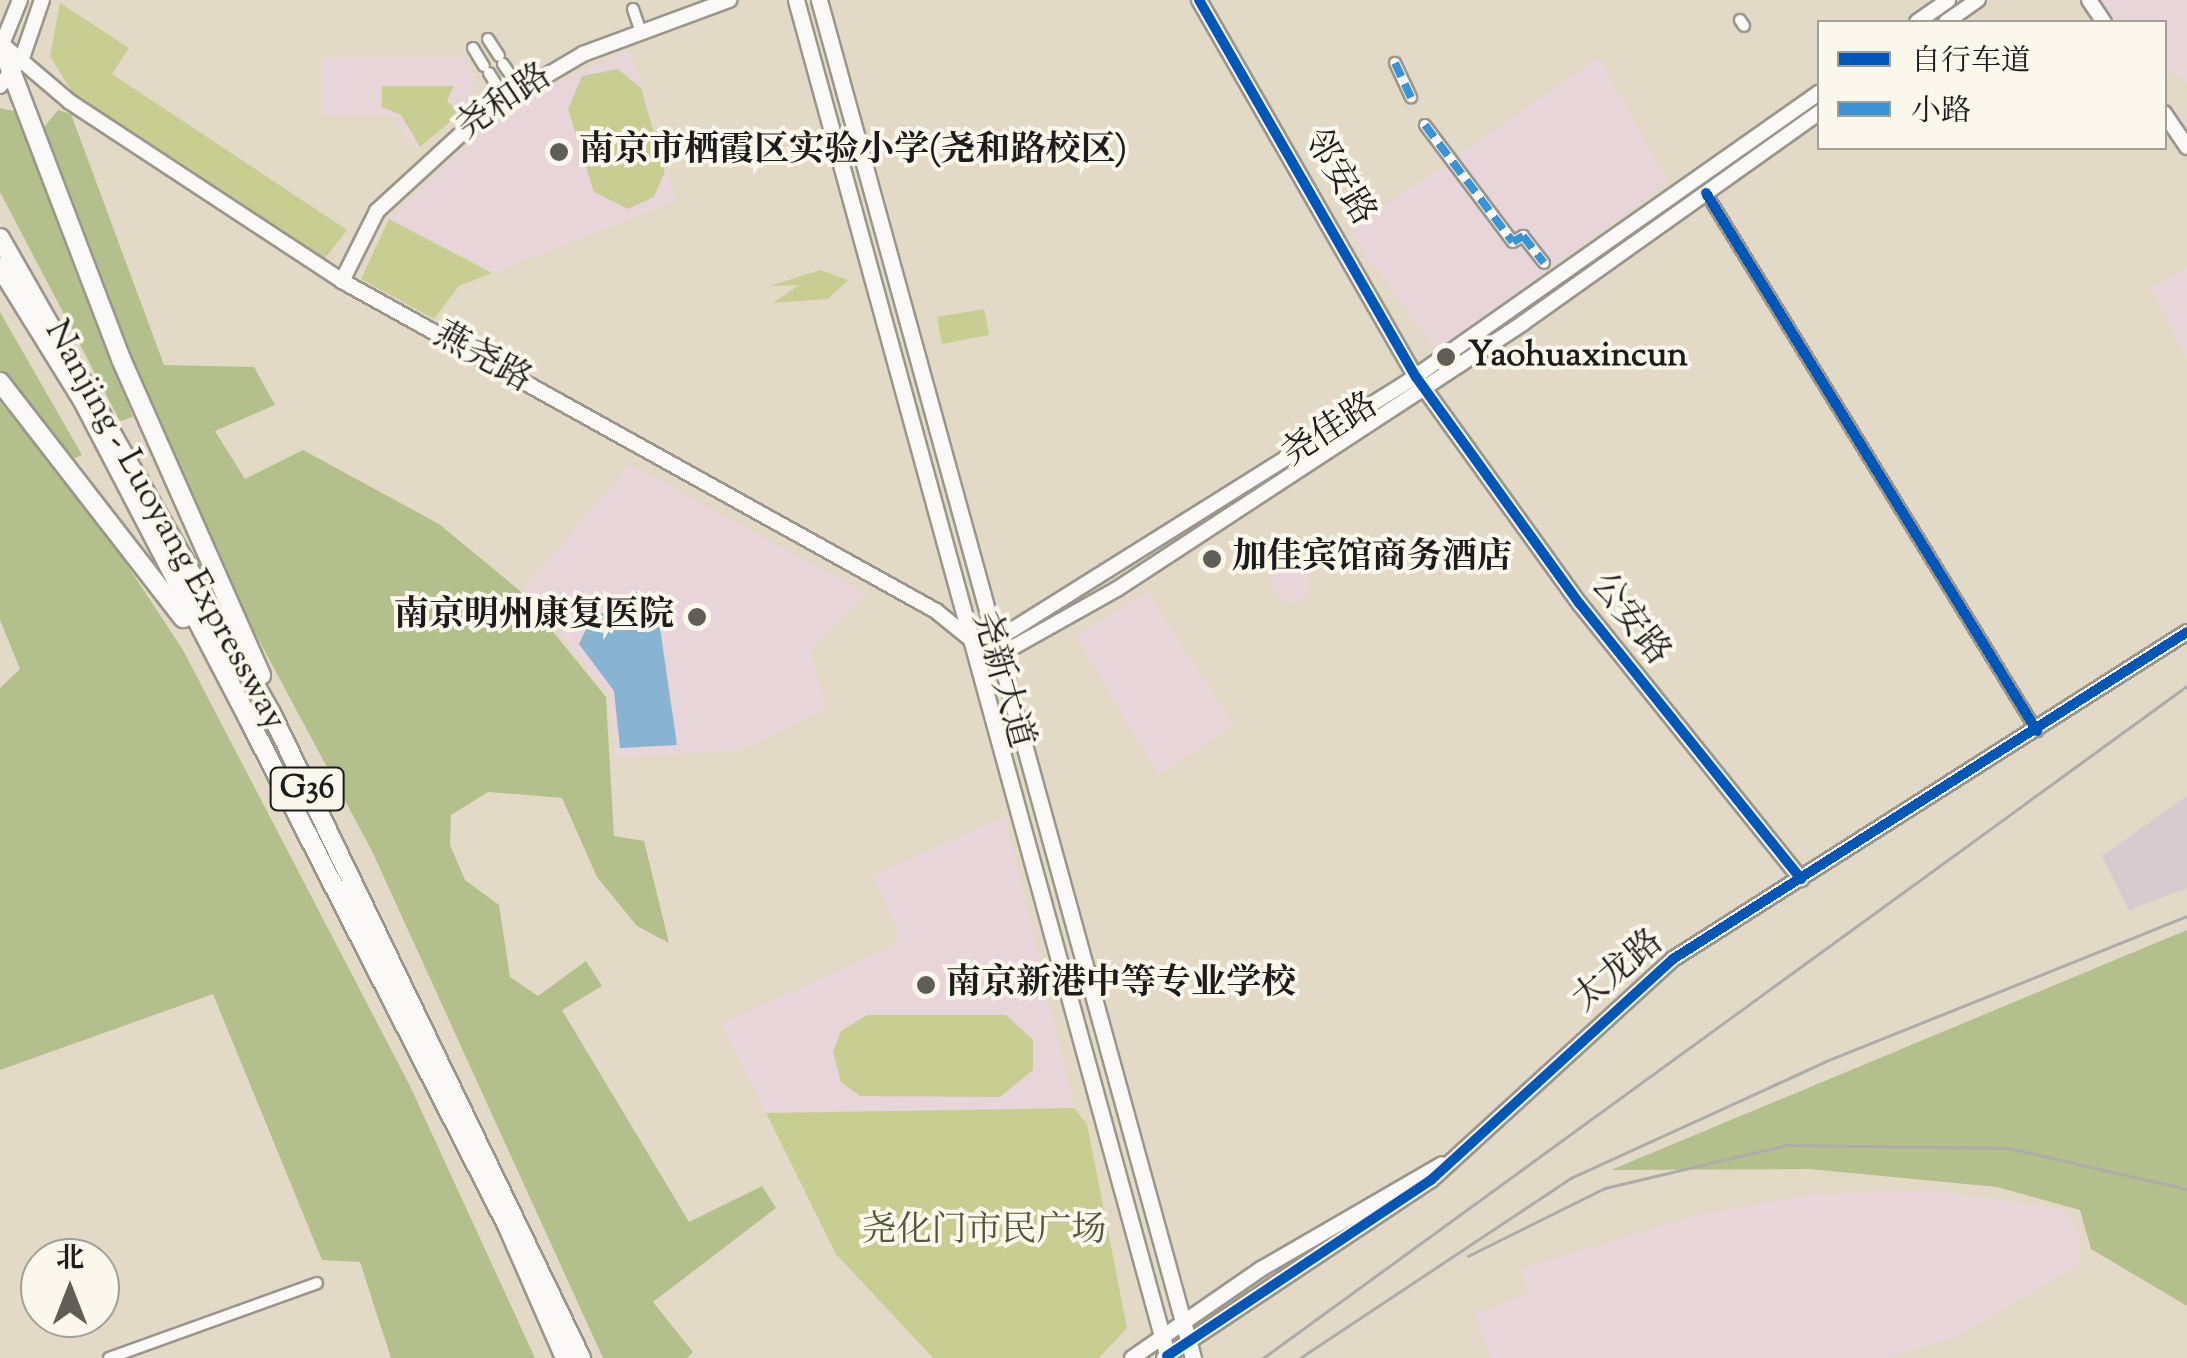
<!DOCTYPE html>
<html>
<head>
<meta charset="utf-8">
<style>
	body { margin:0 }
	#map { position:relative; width:2187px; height:1358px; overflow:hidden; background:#e2dac7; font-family:"Sorts Mill Goudy","Noto Serif SC",serif }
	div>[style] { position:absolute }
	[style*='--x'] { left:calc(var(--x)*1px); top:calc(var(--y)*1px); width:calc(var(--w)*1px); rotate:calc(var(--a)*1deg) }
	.built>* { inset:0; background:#e8d5da }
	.round { border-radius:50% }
	.industrial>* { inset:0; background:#d6cbce }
	.green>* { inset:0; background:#c8ce92 }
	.forest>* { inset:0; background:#b4c08c }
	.water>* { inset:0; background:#88b4d2 }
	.roads { filter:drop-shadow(2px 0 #9a968b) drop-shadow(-2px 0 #9a968b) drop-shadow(0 2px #9a968b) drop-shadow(0 -2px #9a968b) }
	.street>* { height:10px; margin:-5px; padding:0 5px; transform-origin:5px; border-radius:5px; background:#fbf9f7 }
	.secondary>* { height:14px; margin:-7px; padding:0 7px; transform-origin:7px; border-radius:7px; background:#fbf9f7 }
	.primary>* { height:15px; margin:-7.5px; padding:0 7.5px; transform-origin:7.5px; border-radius:7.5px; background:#fbf9f7 }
	.highway>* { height:18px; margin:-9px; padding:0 9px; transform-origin:9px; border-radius:9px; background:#fbf9f7 }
	.rail>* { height:2.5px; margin:-1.25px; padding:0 1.25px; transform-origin:1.25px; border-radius:1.25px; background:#adaca9 }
	.quiet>* { height:8px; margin-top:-4px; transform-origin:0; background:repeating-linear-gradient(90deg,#3a94d4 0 15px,transparent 0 23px) }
	.cycleway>* { height:10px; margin:-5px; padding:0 5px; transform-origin:5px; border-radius:5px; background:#0057b8 }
	.dots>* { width:28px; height:28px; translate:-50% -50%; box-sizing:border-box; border:5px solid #fbf7ec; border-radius:50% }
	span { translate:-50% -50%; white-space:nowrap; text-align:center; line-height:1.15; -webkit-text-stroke:8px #fbf7ec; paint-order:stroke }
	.shield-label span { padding:2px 8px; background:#fbf7ec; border:2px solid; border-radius:8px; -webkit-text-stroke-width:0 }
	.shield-label { font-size:32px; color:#1c1c1c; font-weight:700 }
	.street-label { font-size:35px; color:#1c1c1c }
	.poi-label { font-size:35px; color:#1c1c1c; font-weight:700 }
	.left { translate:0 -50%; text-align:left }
	.right { translate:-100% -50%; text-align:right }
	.park-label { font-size:35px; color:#515736 }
	.legend { position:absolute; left:1817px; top:20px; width:350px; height:130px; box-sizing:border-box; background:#fbf7ec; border:2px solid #a29f99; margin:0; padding:12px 18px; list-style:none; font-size:30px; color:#1c1c1c }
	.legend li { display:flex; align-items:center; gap:20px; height:50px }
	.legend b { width:50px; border:2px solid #a29f99 }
	.north { position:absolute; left:20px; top:1238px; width:100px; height:100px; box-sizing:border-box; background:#fbf7ec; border:2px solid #a29f99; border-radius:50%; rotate:0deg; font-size:28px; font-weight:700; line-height:40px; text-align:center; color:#1c1c1c }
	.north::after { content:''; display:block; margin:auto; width:35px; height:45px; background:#615e58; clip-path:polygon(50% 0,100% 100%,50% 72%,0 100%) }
</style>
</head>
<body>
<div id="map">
	<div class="built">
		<div style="clip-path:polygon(2098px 0,2187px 0,2187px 83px,2173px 72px,2165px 77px,2164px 22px,2113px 22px)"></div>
		<div style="clip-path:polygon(630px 49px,676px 201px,492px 273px,389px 219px,474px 137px,544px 89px)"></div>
		<div style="clip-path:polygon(322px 57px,468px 57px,474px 81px,467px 109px,416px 151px,392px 116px,321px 116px)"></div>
		<div style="clip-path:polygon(1599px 58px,1668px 183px,1436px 351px,1349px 231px)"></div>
		<div style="clip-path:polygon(2187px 267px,2187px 358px,2151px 288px)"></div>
		<div style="clip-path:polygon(630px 465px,866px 594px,810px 651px,826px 708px,743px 750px,616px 758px,608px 693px,524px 589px)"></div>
		<div class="round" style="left:1272px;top:564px;width:38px;height:38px"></div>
		<div style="clip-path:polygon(1147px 592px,1234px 725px,1158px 775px,1076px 636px)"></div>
		<div style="clip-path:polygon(1005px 816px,1074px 1108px,766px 1113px,721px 1024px,892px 947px,900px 936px,873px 876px)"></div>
		<div style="clip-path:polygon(1926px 1190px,2063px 1209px,2080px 1237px,2079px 1264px,1956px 1337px,1886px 1358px,1491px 1358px,1475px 1314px,1529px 1294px,1521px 1269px,1699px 1215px,1813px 1195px)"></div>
	</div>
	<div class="industrial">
		<div style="clip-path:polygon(2187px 796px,2187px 888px,2129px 910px,2102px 856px)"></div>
	</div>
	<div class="green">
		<div style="clip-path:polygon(60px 3px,129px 48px,112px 74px,347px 230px,323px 261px,72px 92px,50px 56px)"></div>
		<div style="clip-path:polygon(618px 69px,641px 88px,665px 171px,654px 197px,628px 209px,594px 192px,568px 109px,582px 76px)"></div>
		<div style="clip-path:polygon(382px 86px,454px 86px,447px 101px,461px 113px,420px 147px,401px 115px,382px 107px)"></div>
		<div style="clip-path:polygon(389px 219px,492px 273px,459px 286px,434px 319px,361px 279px)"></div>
		<div style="clip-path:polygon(820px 270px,848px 280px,828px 299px,773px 303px,799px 285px,770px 286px)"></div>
		<div style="clip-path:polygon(984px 309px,989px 335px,942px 344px,937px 317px)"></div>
		<div style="clip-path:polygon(867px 1015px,1006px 1015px,1033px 1040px,1033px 1070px,1000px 1097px,860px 1096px,841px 1082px,833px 1052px,841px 1031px)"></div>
		<div style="clip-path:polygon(1074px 1108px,1087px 1124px,1127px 1328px,1099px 1358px,933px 1358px,836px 1254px,766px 1113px)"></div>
	</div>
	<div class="forest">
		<div style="clip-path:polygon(0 108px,18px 112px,133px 417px,120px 421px,0 192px)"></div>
		<div style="clip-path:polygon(58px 110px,71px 114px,164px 365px,254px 367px,275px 405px,215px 431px,245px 479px,303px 450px,439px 524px,519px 590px,606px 697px,614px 836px,644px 841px,669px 943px,637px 926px,597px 877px,562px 798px,488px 792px,451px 815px,450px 845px,465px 880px,499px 905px,510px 977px,538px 996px,586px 961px,602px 986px,562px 1010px,689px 1222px,762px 1186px,776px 1208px,653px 1302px,693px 1352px,687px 1358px,603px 1358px,372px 851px,203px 536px,89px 266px,44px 127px)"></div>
		<div style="clip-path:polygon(0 312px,82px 455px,71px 460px,0 377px)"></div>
		<div style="clip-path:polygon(0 402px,91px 510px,183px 650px,410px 1086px,535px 1358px,391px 1358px,360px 1262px,322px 1260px,213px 994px,0 1070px,0 688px,20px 669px,0 620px)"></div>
		<div style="clip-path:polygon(2187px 930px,2187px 1306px,2091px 1249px,2080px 1210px,1997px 1187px,1809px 1169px,1611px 1170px)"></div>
	</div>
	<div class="water">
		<div style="clip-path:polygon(636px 592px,658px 614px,677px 745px,620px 748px,614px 691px,579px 644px,590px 621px)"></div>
	</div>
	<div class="roads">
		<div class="street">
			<div style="--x:633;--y:9;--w:24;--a:71"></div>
			<div style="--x:1740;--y:20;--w:7;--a:56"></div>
			<div style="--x:488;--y:39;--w:20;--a:57"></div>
			<div style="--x:473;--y:48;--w:21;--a:59"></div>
			<div style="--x:1395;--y:63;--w:38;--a:65"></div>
			<div style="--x:503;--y:64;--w:30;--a:56"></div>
			<div style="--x:489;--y:73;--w:31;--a:58"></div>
			<div style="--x:1425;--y:125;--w:146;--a:53.1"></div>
			<div style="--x:1513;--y:242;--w:12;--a:-31"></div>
			<div style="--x:1523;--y:236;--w:34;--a:52"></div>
			<div style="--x:1706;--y:193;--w:632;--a:58.4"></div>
			<div style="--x:109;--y:1358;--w:221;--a:-19.8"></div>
		</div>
		<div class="secondary">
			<div style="--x:1199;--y:0;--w:435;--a:60.1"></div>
			<div style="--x:1416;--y:377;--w:280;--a:54.2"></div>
			<div style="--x:1580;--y:604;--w:353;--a:51.2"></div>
			<div style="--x:2089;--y:0;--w:27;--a:56"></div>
			<div style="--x:1917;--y:22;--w:38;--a:-35"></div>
			<div style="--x:1946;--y:22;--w:39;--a:-35"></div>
			<div style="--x:3;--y:45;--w:88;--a:40.4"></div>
			<div style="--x:70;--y:102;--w:326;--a:33.3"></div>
			<div style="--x:342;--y:281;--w:680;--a:29.05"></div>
			<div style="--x:936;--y:611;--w:75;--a:39"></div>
			<div style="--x:994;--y:658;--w:141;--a:-29.3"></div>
			<div style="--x:1117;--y:589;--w:485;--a:-33.2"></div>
			<div style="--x:1523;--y:323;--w:364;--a:-35.4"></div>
			<div style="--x:0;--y:49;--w:53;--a:-67.8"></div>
			<div style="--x:0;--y:86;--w:36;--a:-52"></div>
			<div style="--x:22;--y:58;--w:61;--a:-71"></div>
			<div style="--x:2164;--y:113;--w:41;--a:55.9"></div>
			<div style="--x:342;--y:281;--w:78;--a:-63.4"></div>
			<div style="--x:377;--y:211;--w:148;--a:-42.5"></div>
			<div style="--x:486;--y:111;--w:113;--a:-30.4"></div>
			<div style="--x:583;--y:54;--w:156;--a:-20.3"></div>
			<div style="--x:988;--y:645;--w:497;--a:-32.1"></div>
			<div style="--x:1409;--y:381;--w:502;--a:-35.11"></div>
			<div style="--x:1132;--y:1358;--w:157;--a:-34.6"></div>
			<div style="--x:1261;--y:1269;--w:209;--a:-30.1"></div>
			<div style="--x:1164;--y:1358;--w:321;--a:-33.7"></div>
			<div style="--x:1431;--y:1180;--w:328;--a:-42.4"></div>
			<div style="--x:1673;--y:959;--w:609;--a:-32.46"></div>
		</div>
		<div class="primary">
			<div style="--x:796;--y:0;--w:1408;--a:74.68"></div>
			<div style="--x:819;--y:0;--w:1409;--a:74.6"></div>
		</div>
		<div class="highway">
			<div style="--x:0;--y:42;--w:339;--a:69.1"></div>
			<div style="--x:121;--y:359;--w:346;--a:66.1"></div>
			<div style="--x:0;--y:238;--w:547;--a:60.29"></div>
			<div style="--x:271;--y:713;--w:716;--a:64.33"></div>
			<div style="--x:0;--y:267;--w:155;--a:58.2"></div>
			<div style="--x:82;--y:399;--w:362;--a:62.5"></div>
			<div style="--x:249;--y:720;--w:567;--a:62.94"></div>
			<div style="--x:507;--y:1225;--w:145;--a:66.4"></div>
			<div style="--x:0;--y:382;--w:299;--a:52.2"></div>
		</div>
	</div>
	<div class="rail">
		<div style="--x:1468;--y:1256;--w:153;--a:-26.4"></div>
		<div style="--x:1605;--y:1188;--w:187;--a:-13.3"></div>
		<div style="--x:1787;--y:1145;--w:222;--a:0.8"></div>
		<div style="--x:2009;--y:1148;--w:183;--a:13"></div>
		<div style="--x:1263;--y:1358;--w:1143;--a:-36.03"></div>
		<div style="--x:1300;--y:1358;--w:325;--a:-33.6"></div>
		<div style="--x:1571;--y:1178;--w:278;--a:-24.6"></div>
		<div style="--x:1824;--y:1062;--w:391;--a:-21.9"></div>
	</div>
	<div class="quiet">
		<div style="--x:1395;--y:63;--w:38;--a:65"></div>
		<div style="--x:1425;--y:125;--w:146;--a:53.1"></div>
		<div style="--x:1513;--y:242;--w:12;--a:-31"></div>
		<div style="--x:1523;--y:236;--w:34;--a:52"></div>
	</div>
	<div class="cycleway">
		<div style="--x:1199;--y:0;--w:435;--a:60.1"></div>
		<div style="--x:1416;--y:377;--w:280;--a:54.2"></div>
		<div style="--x:1580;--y:604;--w:353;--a:51.2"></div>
		<div style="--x:1706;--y:193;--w:632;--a:58.4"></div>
		<div style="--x:1167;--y:1356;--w:317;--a:-33.7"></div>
		<div style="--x:1431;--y:1180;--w:328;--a:-42.4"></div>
		<div style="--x:1673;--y:959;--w:609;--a:-32.46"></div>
	</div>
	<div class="dots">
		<div style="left:559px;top:152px;background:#615e58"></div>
		<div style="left:1446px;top:357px;background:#615e58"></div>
		<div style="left:1212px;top:559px;background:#615e58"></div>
		<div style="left:697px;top:617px;background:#615e58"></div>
		<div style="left:926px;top:985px;background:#615e58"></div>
	</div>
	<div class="shield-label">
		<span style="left:307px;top:789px">G36</span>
	</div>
	<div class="street-label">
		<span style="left:505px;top:103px;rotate:-34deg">尧和路</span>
		<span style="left:1338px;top:178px;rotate:59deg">邻安路</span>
		<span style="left:482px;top:359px;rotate:29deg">燕尧路</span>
		<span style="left:1331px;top:431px;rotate:-32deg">尧佳路</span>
		<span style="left:164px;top:526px;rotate:61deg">Nanjing - Luoyang Expressway</span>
		<span style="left:1629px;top:620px;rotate:52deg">公安路</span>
		<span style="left:1001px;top:680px;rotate:74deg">尧新大道</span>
		<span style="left:1619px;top:972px;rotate:-40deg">太龙路</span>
	</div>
	<div class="poi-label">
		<span class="left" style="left:579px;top:152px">南京市栖霞区实验小学(尧和路校区)</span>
		<span class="left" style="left:1468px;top:357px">Yaohuaxincun</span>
		<span class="left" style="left:1232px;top:559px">加佳宾馆商务酒店</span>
		<span class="right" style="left:674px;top:617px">南京明州康复医院</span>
		<span class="left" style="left:946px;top:985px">南京新港中等专业学校</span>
	</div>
	<div class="park-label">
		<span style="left:984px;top:1232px">尧化门市民广场</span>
	</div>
	<ul class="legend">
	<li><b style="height:12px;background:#0057b8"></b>自行车道</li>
	<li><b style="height:12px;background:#3a94d4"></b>小路</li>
	</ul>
	<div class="north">北</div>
</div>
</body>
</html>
